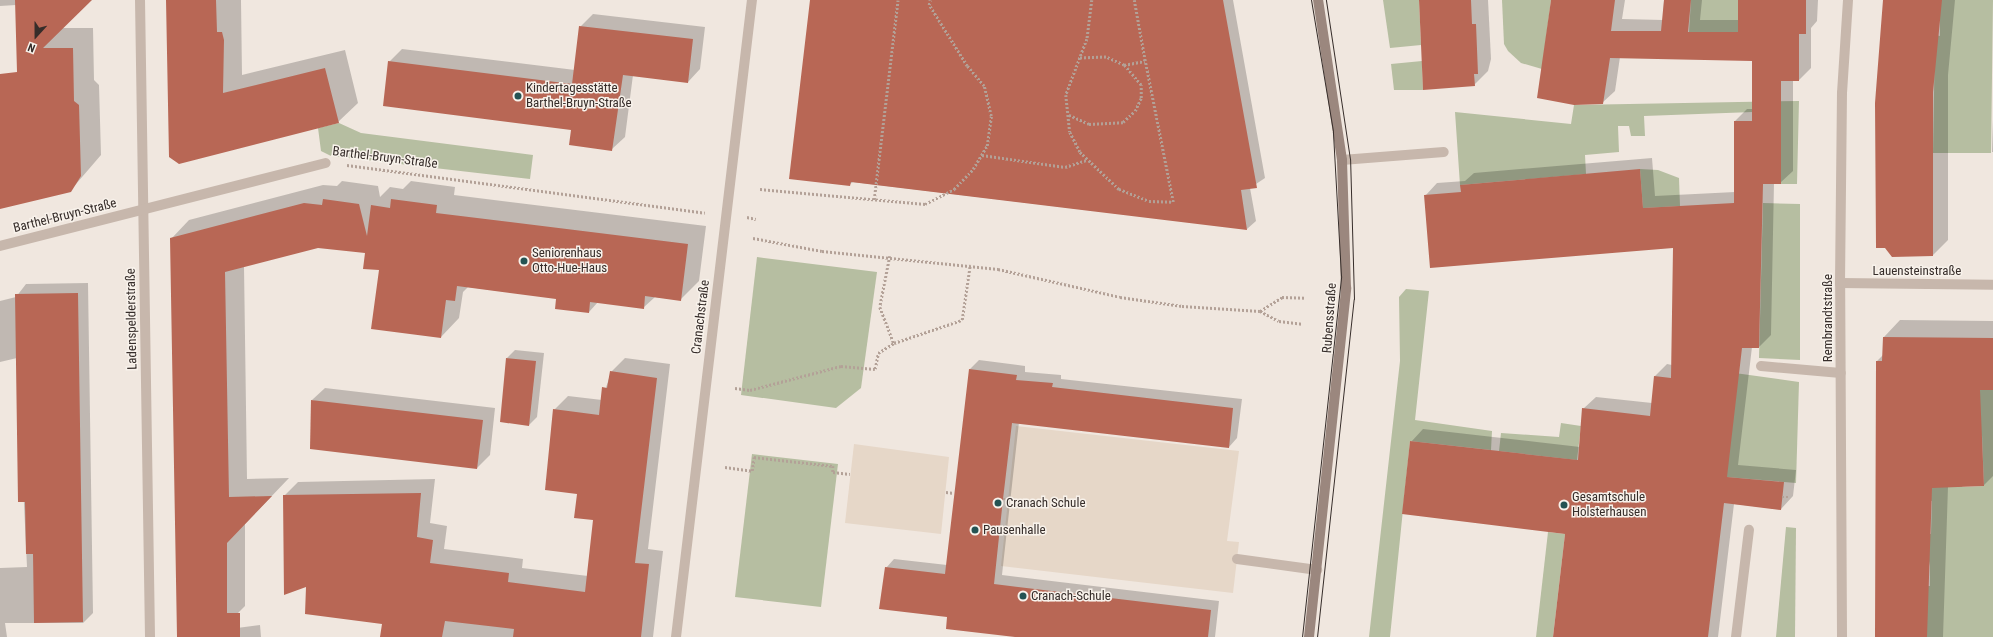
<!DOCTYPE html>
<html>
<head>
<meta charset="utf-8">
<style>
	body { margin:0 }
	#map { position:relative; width:1993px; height:637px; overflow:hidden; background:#f0e7df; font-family:"Roboto Condensed",sans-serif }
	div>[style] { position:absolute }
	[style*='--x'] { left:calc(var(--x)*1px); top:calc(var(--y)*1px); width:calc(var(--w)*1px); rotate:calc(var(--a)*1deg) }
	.green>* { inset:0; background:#b6bea1 }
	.plaza>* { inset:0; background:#e6d7c8 }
	.shadow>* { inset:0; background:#0003 }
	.building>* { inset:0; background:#b86755 }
	.path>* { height:2.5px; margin-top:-1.25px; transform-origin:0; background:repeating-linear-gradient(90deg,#b3a197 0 2px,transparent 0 4px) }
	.service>* { height:10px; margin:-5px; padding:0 5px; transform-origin:5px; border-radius:5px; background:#c7b7ac }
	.minor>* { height:10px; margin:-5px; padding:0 5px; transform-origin:5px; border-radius:5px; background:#c7b7ac }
	.secondary>* { height:10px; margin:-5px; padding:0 5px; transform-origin:5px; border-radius:5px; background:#9b877e }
	.tram>* { height:1px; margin:-0.5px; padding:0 0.5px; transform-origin:0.5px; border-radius:0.5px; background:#362d2a }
	.dots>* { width:11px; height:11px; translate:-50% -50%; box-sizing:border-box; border:2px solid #f8f2eb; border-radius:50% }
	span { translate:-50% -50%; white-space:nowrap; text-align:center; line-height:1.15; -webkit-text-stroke:3px #f8f2eb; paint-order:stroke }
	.poi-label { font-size:13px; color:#362d2a }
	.left { translate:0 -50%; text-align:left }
	.street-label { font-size:13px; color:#362d2a }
	.north { position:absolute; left:16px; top:16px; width:40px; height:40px; -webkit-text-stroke:3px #f8f2eb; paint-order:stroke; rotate:201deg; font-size:11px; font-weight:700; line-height:16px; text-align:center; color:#362d2a }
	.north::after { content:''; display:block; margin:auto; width:14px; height:18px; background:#362d2a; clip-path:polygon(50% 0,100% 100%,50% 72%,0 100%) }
</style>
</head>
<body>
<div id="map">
	<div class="green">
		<div style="clip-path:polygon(1383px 0,1419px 0,1421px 45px,1390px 48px)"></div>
		<div style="clip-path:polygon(1502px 0,1551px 0,1542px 69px,1521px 63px,1508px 51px,1504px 44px)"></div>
		<div style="clip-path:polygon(1691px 0,1738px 0,1738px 32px,1689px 32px)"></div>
		<div style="clip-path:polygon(1940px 0,1993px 0,1991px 153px,1933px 153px,1935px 35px,1940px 36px)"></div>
		<div style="clip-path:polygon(1422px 61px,1423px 90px,1394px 90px,1391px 64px)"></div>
		<div style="clip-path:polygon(1799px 101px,1797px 184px,1781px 184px,1781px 121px,1753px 112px,1644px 116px,1645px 136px,1631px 136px,1629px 126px,1618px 126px,1619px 152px,1585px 155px,1586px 174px,1460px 185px,1455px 112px,1571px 124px,1574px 105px)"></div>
		<div style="clip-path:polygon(339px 123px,361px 133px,533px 155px,530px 179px,331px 156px,321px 151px,318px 128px)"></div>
		<div style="clip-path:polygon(1640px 169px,1658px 170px,1679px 178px,1680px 206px,1643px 208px)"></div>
		<div style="clip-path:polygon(1763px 203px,1800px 204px,1800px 360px,1759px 358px)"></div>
		<div style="clip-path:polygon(757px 257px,877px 272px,861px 388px,836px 408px,741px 395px)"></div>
		<div style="clip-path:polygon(1406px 289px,1429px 291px,1415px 420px,1492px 431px,1491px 450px,1410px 441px,1390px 637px,1369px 637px,1400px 361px,1399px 297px)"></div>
		<div style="clip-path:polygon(1706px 369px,1799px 382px,1796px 483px,1727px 477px)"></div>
		<div style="clip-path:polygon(evenodd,1978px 390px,1993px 390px,1993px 637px,1927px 637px,1922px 586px,1930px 586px,1930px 566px,1924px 534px,1931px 534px,1932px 501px,1925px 500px,1978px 390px,1982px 435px,1984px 486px,1962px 487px,1982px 435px)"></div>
		<div style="clip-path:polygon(1561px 423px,1581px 426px,1577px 460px,1499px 451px,1501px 433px,1559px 437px)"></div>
		<div style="clip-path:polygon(752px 454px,838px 464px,821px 607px,735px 597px)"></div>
		<div style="clip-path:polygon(1786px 527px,1796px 528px,1795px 637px,1776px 637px)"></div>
		<div style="clip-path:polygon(1548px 532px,1565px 534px,1553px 637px,1536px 637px)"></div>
	</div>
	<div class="plaza">
		<div style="clip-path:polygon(1016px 426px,1239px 451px,1227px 541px,1239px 542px,1233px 593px,1001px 566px)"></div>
		<div style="clip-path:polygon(854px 444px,949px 457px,941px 534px,845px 523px)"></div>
	</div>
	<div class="shadow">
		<div style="clip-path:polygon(0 0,90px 0,62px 28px,93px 28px,94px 80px,99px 85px,101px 155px,70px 191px,0 208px,0 140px,22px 136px,16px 5px,0 6px)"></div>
		<div style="clip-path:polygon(168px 0,241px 0,242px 75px,345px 50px,358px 103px,338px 122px,179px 163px)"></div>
		<div style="clip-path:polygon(812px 0,1233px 0,1265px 178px,1250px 188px,1256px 221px,1247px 229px,853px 182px,850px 184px)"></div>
		<div style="clip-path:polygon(1419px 0,1488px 0,1491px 59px,1488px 71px,1474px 85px)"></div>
		<div style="clip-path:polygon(1552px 0,1625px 0,1622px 19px,1663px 20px,1664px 0,1702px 0,1700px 20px,1739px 20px,1739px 0,1818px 0,1817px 21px,1811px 28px,1811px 68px,1799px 80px,1793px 80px,1793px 171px,1780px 183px,1774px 183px,1771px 335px,1759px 347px,1752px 347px,1738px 465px,1796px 470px,1793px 496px,1781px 509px,1734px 504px,1718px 637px,1554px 637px,1566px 533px,1411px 442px,1423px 429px,1580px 447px,1583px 409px,1596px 397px,1652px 403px,1655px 376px,1667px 364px,1672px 365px,1674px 247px,1425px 196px,1437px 183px,1465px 181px,1474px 173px,1652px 158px,1655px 196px,1735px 192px,1735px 121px,1747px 109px,1753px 109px,1753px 60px,1620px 57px,1615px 91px,1602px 103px)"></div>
		<div style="clip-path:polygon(1884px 0,1955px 0,1948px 75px,1948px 240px,1933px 255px)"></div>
		<div style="clip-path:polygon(593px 14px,705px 27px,700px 69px,688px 82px,633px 75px,625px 137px,612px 149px,572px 129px,389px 62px,402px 49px,575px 70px,580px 27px)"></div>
		<div style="clip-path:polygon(1993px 119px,1993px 152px,1992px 152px)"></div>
		<div style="clip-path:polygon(342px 181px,378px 186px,380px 197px,390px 187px,403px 189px,411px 181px,455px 187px,454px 195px,706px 226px,699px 281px,680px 300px,655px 297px,643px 308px,598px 302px,589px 312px,557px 298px,468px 287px,463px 292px,459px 318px,441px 337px,366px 252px,318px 247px,244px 266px,247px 479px,289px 478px,245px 524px,245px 606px,227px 624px,171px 239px,189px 220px,323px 185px,337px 186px)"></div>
		<div style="clip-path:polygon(88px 283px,93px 613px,83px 623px,5px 623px,7px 637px,0 637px,0 568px,27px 567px,17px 358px,0 362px,0 301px,16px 297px,26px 284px)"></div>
		<div style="clip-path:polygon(1900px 320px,1993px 321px,1993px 476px,1984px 485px,1948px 487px,1943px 637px,1876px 637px,1877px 361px,1883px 355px,1884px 337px)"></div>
		<div style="clip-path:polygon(515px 350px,544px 353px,537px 417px,529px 425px,507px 358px)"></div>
		<div style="clip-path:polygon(625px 358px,670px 364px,648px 549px,663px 551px,653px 637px,381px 637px,383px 623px,307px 586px,284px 496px,298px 482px,435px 479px,430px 523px,447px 526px,444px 549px,523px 559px,522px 568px,588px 576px,594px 519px,578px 493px,554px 410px,568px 396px,602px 400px,611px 372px)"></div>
		<div style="clip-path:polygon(979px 360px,1025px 366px,1025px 372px,1061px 375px,1061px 379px,1242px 399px,1237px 438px,1229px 447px,1019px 422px,1002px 575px,1219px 601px,1215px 637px,1024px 637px,948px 616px,886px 568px,894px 559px,947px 565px,970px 369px)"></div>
		<div style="clip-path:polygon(325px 388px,495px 408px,490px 455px,477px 468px,312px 400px)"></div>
		<div style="clip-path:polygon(260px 625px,261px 637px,195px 637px,199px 633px)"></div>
	</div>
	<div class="building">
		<div style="clip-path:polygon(15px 0,92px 0,43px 48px,73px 48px,74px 101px,79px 105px,81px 176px,71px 192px,0 209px,0 74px,17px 72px)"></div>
		<div style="clip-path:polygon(166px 0,216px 0,217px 32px,222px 32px,224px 40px,223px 93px,325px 68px,339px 123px,179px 164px,169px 157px)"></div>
		<div style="clip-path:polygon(810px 0,1223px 0,1257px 188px,1241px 190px,1247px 230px,851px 182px,850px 186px,789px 179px)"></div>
		<div style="clip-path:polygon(1419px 0,1471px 0,1472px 24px,1476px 24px,1478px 74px,1474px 74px,1475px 86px,1423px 90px)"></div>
		<div style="clip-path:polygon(1551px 0,1615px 0,1611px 31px,1661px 31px,1664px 0,1691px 0,1688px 32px,1738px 32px,1738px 0,1806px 0,1806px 34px,1799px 34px,1799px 81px,1781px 81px,1781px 184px,1763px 184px,1759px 348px,1742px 348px,1727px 477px,1784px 482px,1781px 510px,1724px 503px,1708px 637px,1553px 637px,1565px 534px,1402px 514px,1410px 441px,1578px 460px,1582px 408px,1650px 416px,1654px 376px,1671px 378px,1673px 248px,1430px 268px,1424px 195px,1461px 192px,1460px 185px,1640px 169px,1643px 208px,1734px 203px,1734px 121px,1752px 121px,1752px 61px,1610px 58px,1603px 104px,1574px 105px,1537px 98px)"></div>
		<div style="clip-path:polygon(1883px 0,1942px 0,1933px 92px,1933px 256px,1892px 257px,1885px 248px,1876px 248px,1875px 103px)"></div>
		<div style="clip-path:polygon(579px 26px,693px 39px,688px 83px,623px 75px,612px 151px,569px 145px,571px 130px,383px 106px,388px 61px,572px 84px)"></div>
		<div style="clip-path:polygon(323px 199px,359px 204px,367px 236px,371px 205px,390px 208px,391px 199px,437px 205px,436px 213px,688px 244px,681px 301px,645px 296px,644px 309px,590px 302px,589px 313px,555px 309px,556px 299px,457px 286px,455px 301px,446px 300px,441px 338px,371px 329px,379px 270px,363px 269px,365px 253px,318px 248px,225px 272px,229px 497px,272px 496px,227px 543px,227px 613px,240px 613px,240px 637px,177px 637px,170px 238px,304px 203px,322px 205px)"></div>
		<div style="clip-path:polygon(78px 293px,83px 622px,34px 623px,33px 554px,26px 554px,25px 502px,18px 502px,15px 294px)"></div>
		<div style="clip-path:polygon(1883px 337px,1993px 338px,1993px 390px,1980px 390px,1984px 486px,1932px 488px,1927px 637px,1875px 637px,1876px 361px,1882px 361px)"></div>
		<div style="clip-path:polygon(506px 358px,536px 361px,529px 426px,500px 422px)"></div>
		<div style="clip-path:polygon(969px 369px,1017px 375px,1016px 380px,1053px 383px,1052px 387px,1233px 408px,1229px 448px,1012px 423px,1003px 499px,994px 584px,1211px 610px,1208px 637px,1015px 637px,946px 629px,947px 617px,879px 609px,885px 567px,945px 574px)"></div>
		<div style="clip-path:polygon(610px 371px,657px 378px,635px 563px,649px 564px,641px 637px,513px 637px,514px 629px,445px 621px,442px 637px,380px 637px,382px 624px,305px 614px,306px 587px,284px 595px,283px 495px,421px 493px,417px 537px,433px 540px,430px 563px,509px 573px,508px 582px,585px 592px,593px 520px,574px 518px,577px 494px,545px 490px,553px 409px,599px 415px,602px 387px,607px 388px)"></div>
		<div style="clip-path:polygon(311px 400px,483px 420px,477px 469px,310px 449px)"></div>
	</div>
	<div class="path">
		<div style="--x:1092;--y:0;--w:39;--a:97"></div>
		<div style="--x:1087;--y:39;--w:60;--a:110.6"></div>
		<div style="--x:1066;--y:95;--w:37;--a:84"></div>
		<div style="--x:1070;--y:132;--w:22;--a:63"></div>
		<div style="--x:1080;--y:152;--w:54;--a:43.5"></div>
		<div style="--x:1119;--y:189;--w:32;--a:22"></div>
		<div style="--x:1149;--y:201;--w:24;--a:2"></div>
		<div style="--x:1173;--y:202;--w:144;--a:-101.2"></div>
		<div style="--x:1124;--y:65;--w:21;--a:-11"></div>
		<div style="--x:1145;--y:61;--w:62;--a:-100.2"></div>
		<div style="--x:1069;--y:115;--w:22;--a:24"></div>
		<div style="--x:1089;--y:124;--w:34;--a:-3"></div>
		<div style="--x:1123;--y:122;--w:16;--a:-43"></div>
		<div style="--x:1135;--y:111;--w:14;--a:-65"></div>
		<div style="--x:1141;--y:98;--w:13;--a:-90"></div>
		<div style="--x:1141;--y:85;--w:26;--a:-130"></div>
		<div style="--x:1124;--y:65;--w:20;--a:-156"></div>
		<div style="--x:1106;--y:57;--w:27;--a:178"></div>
		<div style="--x:982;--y:155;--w:84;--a:8.2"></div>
		<div style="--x:1065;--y:167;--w:23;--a:-18"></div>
		<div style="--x:347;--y:165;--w:361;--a:7.6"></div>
		<div style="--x:760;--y:189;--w:166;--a:5.2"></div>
		<div style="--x:925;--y:204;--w:33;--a:-27"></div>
		<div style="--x:954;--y:189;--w:28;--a:-46"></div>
		<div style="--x:973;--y:169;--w:27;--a:-59"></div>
		<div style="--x:987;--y:146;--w:30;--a:-82"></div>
		<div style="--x:991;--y:116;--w:31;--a:-103"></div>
		<div style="--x:984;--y:86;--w:26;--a:-130"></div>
		<div style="--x:967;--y:66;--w:72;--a:-121.9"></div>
		<div style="--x:929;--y:5;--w:5;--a:-79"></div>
		<div style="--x:874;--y:200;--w:201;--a:-83.2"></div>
		<div style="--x:747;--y:217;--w:9;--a:13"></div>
		<div style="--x:753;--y:238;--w:70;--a:10.7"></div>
		<div style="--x:822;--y:251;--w:177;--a:5.8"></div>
		<div style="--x:998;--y:269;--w:125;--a:12.9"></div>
		<div style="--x:1120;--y:297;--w:63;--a:8.3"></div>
		<div style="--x:1182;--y:306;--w:78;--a:3.7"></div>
		<div style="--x:1260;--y:311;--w:26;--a:-32"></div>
		<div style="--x:1282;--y:297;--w:23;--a:2"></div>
		<div style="--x:890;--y:256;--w:52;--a:101.1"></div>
		<div style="--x:880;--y:307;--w:39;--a:69"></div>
		<div style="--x:1260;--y:311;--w:21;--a:28"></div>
		<div style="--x:1279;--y:321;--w:23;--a:7"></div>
		<div style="--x:735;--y:388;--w:15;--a:8"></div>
		<div style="--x:750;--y:390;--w:94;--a:-14.8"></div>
		<div style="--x:841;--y:366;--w:34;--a:5"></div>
		<div style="--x:875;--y:369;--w:16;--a:-79"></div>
		<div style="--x:878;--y:353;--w:19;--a:-32"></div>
		<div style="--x:894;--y:343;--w:72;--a:-18.7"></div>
		<div style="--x:962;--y:320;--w:56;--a:-81.7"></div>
		<div style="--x:725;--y:467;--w:27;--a:8"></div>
		<div style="--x:752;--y:471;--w:14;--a:-82"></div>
		<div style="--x:754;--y:457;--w:80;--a:6.5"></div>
		<div style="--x:833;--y:466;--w:6;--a:90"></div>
		<div style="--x:833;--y:472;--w:17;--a:7"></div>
		<div style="--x:946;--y:492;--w:8;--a:7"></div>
		<div style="--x:1782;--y:497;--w:8;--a:0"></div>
		<div style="--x:1003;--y:499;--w:5;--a:0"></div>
	</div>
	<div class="service">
		<div style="--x:1342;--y:160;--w:102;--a:-4.5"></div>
		<div style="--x:1761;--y:366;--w:80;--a:5"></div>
		<div style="--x:1237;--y:559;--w:81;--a:7.8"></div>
		<div style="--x:1736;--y:637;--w:108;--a:-83.1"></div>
	</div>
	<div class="minor">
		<div style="--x:140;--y:0;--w:637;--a:89.1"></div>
		<div style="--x:0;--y:246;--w:336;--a:-14.3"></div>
		<div style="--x:1840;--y:283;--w:153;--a:0.7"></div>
		<div style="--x:676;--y:637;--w:642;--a:-83.2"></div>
		<div style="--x:1842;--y:637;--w:354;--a:-90.3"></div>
		<div style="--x:1840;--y:283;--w:190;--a:-89.4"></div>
		<div style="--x:1842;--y:93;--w:93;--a:-86.3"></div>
	</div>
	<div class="secondary">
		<div style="--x:1309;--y:637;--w:351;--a:-83.9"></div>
		<div style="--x:1346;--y:288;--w:128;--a:-91.8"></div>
		<div style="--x:1342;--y:160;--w:162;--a:-98.5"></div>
	</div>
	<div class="tram">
		<div style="--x:1302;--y:637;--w:363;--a:-83.8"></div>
		<div style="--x:1341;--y:276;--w:145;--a:-93.2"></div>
		<div style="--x:1333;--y:131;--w:133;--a:-99.5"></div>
		<div style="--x:1317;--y:637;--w:340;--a:-83.8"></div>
		<div style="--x:1354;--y:299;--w:140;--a:-91.6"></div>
		<div style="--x:1350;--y:159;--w:161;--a:-98.6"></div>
	</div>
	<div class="dots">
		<div style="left:518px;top:96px;background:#245353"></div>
		<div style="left:524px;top:261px;background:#245353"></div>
		<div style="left:998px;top:503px;background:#245353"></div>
		<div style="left:1564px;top:505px;background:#245353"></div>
		<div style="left:975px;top:530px;background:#245353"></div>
		<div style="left:1023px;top:596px;background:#245353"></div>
	</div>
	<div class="poi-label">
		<span class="left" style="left:526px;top:96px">Kindertagesstätte<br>Barthel-Bruyn-Straße</span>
		<span class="left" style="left:532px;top:261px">Seniorenhaus<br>Otto-Hue-Haus</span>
		<span class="left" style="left:1572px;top:505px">Gesamtschule<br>Holsterhausen</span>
		<span class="left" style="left:1006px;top:503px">Cranach Schule</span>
		<span class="left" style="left:983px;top:530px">Pausenhalle</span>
		<span class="left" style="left:1031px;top:596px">Cranach-Schule</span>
	</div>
	<div class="street-label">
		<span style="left:385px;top:158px;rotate:7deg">Barthel-Bruyn-Straße</span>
		<span style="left:65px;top:216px;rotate:-14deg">Barthel-Bruyn-Straße</span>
		<span style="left:1917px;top:271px">Lauensteinstraße</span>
		<span style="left:701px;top:317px;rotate:-83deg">Cranachstraße</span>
		<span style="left:1330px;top:318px;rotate:-86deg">Rubensstraße</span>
		<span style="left:1828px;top:318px;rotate:-90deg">Rembrandtstraße</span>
		<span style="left:132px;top:319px;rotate:-91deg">Ladenspelderstraße</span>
	</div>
	<div class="north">N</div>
</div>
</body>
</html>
